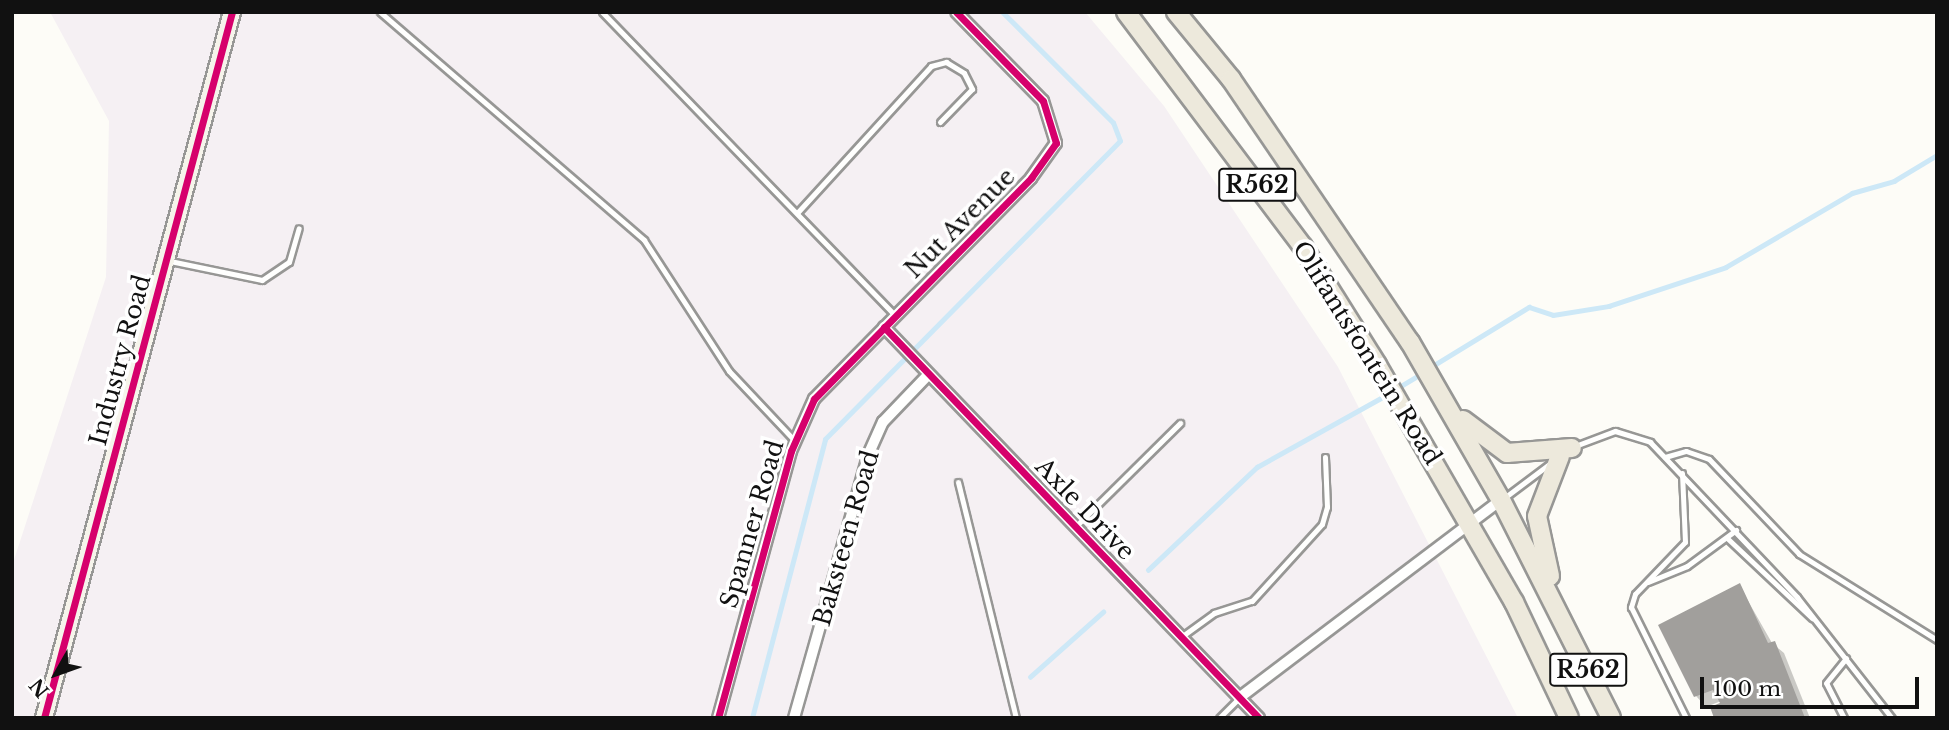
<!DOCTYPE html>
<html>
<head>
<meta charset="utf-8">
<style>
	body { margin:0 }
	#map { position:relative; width:1949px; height:730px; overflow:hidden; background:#fdfcf7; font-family:"Libre Baskerville",serif }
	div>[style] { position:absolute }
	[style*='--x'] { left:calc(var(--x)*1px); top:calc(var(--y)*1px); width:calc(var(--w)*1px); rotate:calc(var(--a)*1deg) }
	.industrial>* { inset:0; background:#f5f0f3 }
	.shadow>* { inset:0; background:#0003 }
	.stream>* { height:4.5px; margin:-2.25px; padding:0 2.25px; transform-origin:2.25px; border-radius:2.25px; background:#cde8f7 }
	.building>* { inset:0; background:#a19f9c }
	.roads { filter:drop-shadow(2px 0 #979795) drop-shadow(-2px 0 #979795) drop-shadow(0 2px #979795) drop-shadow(0 -2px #979795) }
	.lane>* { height:5px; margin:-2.5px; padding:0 2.5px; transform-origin:2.5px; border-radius:2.5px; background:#fffffe }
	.street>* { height:10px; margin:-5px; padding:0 5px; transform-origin:5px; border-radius:5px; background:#fffffe }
	.secondary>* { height:16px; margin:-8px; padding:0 8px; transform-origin:8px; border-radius:8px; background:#f6f4eb }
	.primary>* { height:18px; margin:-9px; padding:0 9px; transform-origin:9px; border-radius:9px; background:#ede9dc }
	.cycleway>* { height:7px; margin:-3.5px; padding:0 3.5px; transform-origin:3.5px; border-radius:3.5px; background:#d6006c }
	span { translate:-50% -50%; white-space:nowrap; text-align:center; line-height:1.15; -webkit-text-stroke:7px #fff; paint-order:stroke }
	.shield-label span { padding:2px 5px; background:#fff; border:2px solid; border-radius:5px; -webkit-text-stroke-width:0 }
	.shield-label { font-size:23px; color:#111; font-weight:700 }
	.street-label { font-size:24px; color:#111 }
	.frame { position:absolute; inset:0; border:14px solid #111; pointer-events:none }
	.north { position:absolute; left:21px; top:639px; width:70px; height:70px; -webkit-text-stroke:5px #fff; paint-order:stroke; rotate:230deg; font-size:19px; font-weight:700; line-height:28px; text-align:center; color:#111 }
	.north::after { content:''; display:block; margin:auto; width:24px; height:32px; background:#111; clip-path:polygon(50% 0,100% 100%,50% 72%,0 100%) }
	.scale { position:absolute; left:1700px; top:677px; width:219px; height:32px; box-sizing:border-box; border:4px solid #111; border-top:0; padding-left:9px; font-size:21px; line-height:24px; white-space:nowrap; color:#111; -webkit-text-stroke:5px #fff; paint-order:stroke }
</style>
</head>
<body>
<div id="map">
	<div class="industrial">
		<div style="clip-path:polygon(50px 12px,1085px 12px,1164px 106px,1338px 367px,1518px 718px,12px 718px,12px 566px,106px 277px,109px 121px)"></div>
	</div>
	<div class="shadow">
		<div style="clip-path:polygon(1739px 585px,1772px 643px,1784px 653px,1810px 718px,1716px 718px,1721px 701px,1706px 707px,1696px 696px,1660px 626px)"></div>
	</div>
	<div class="stream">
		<div style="--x:1431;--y:367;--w:115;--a:-31.5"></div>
		<div style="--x:1529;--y:307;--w:25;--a:18"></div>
		<div style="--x:1553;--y:315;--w:57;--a:-9.1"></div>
		<div style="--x:1609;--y:306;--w:123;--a:-18.4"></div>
		<div style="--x:1726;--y:267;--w:146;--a:-30.4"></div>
		<div style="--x:1852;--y:193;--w:44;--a:-15.9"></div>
		<div style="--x:1894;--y:181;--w:50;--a:-31.2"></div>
		<div style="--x:1396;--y:389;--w:33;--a:-31"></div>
		<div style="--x:1148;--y:570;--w:150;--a:-43.4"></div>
		<div style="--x:1257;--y:467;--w:150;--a:-29.1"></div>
		<div style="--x:1030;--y:677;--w:98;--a:-41.7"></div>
		<div style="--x:752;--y:718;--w:288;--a:-75.3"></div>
		<div style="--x:825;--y:439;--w:419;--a:-45.3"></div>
		<div style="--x:1120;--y:141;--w:19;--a:-111"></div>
		<div style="--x:1113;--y:123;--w:157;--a:-135"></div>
	</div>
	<div class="building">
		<div style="clip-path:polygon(1740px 583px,1768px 643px,1775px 641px,1805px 718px,1714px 718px,1710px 707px,1720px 703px,1713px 690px,1694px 697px,1658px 625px)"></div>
	</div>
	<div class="roads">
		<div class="lane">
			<div style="--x:380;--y:12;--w:349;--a:40.8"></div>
			<div style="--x:644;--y:240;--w:156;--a:57"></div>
			<div style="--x:729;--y:371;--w:95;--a:46.7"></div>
			<div style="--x:602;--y:12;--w:421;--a:46"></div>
			<div style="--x:797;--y:213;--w:199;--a:-47.6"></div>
			<div style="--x:931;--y:66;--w:16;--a:-15"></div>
			<div style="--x:946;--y:62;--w:21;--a:31"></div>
			<div style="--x:964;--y:73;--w:18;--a:63"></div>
			<div style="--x:972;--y:89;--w:46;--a:134.1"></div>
			<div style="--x:170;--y:261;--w:94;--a:11.7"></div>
			<div style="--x:262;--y:280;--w:32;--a:-34"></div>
			<div style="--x:289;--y:262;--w:35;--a:-74"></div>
			<div style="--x:1575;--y:446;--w:43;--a:-20.6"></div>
			<div style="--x:1615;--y:431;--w:37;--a:17"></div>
			<div style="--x:1650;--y:442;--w:214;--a:46.5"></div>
			<div style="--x:1797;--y:597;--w:154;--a:51.9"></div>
			<div style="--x:1665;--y:457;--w:22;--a:-16"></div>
			<div style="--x:1686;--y:451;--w:24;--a:19"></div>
			<div style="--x:1709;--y:459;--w:131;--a:46.5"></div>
			<div style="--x:1799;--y:554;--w:163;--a:31.9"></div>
			<div style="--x:1682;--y:473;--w:69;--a:87.5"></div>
			<div style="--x:1685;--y:542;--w:72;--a:133.9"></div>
			<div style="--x:1635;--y:594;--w:14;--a:107"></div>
			<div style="--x:1631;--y:607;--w:124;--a:63.6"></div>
			<div style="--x:958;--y:482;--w:243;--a:76.2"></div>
			<div style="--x:1504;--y:498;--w:60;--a:-36.9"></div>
			<div style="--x:1075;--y:527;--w:148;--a:-44.7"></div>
			<div style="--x:1727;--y:538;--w:117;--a:43.3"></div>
			<div style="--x:1648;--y:582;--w:42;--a:-22.3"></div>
			<div style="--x:1687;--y:566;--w:61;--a:-36.3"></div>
			<div style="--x:1181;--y:637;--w:41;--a:-36"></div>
			<div style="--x:1214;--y:613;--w:40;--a:-18"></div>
			<div style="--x:1252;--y:601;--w:104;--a:-47.7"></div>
			<div style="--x:1322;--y:524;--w:18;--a:-74"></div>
			<div style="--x:1327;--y:507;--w:50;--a:-92.3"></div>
			<div style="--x:1219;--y:718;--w:28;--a:-45"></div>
			<div style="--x:1844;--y:718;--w:39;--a:-117"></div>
			<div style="--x:1826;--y:683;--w:32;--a:-51"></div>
		</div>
		<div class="street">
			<div style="--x:884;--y:327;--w:542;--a:46.2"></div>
			<div style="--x:1239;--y:698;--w:328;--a:-37.1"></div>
			<div style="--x:718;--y:718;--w:277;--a:-74.7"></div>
			<div style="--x:791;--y:451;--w:57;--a:-66.1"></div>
			<div style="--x:814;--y:399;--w:310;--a:-45.5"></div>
			<div style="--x:1031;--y:178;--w:43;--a:-54.5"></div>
			<div style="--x:1056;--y:143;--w:44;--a:-107.2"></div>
			<div style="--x:1043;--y:101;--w:124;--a:-134.3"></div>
			<div style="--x:794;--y:718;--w:275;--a:-74.2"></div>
			<div style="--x:869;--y:453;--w:34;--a:-66"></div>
			<div style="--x:883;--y:422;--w:65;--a:-46.2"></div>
		</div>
		<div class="secondary">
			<div style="--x:44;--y:718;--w:731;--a:-75.09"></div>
		</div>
		<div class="primary">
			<div style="--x:1126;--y:12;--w:294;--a:53"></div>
			<div style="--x:1303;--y:247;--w:139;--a:57.9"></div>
			<div style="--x:1377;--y:365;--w:274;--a:60"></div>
			<div style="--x:1514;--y:602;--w:128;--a:64.6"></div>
			<div style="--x:1176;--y:12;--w:87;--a:50.6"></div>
			<div style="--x:1231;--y:79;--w:318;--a:55.8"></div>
			<div style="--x:1410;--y:342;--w:182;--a:60.1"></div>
			<div style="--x:1501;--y:500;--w:244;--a:63.2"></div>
			<div style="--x:1463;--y:420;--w:55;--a:36.9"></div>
			<div style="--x:1507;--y:453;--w:65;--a:-4.4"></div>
			<div style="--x:1550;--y:576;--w:61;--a:-102.2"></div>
			<div style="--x:1537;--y:516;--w:64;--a:-69"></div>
		</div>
	</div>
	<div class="cycleway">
		<div style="--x:884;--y:327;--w:542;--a:46.2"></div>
		<div style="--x:44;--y:718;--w:731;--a:-75.09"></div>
		<div style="--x:718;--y:718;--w:277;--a:-74.7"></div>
		<div style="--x:791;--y:451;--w:57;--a:-66.1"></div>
		<div style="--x:814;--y:399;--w:310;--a:-45.5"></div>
		<div style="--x:1031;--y:178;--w:43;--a:-54.5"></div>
		<div style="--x:1056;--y:143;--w:44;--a:-107.2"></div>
		<div style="--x:1043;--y:101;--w:124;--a:-134.3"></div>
	</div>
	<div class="shield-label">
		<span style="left:1257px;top:185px">R562</span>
		<span style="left:1588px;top:670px">R562</span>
	</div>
	<div class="street-label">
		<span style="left:960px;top:223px;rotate:-45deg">Nut Avenue</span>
		<span style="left:1367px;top:353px;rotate:58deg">Olifantsfontein Road</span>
		<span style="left:120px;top:360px;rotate:-75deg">Industry Road</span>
		<span style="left:1085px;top:509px;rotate:46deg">Axle Drive</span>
		<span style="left:752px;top:524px;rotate:-74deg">Spanner Road</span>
		<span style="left:846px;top:538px;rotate:-74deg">Baksteen Road</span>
	</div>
	<div class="frame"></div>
	<div class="north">N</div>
	<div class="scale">100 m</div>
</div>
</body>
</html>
